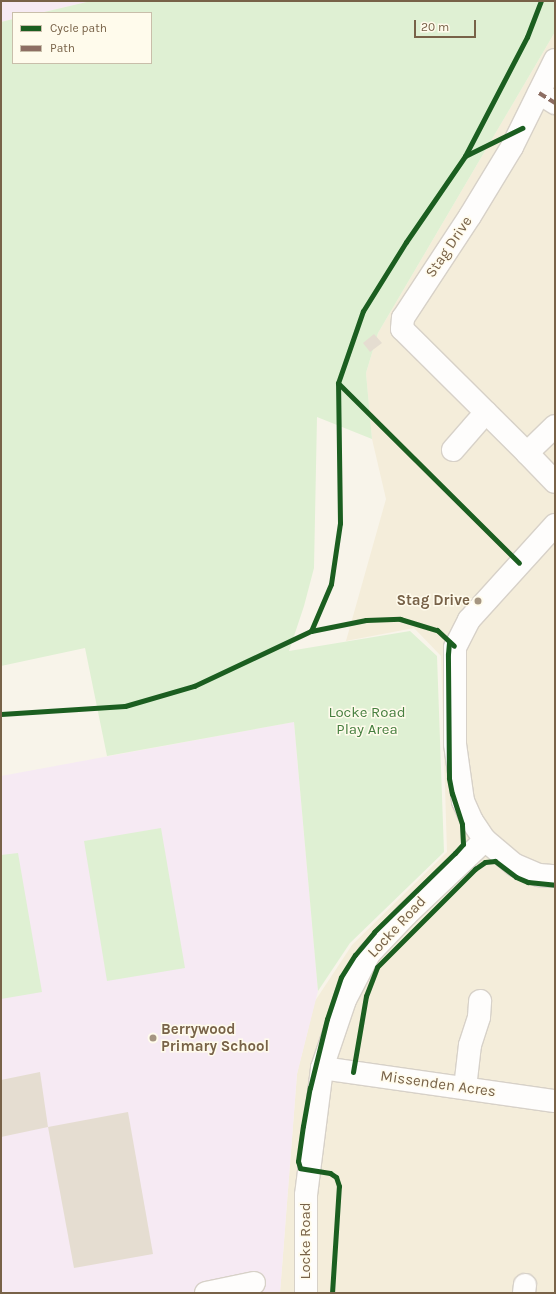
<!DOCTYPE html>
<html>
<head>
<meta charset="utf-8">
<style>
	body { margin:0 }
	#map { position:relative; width:556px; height:1294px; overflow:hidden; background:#f8f4ea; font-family:Karla,sans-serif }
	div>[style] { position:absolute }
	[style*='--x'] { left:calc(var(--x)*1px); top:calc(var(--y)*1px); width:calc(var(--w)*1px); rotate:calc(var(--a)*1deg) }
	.residential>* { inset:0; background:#f4edda }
	.education>* { inset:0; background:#f6eaf3 }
	.green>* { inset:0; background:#dff0d3 }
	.building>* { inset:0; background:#e5ddd1 }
	.roads { filter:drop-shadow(1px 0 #d7d1c8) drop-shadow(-1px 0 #d7d1c8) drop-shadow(0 1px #d7d1c8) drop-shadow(0 -1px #d7d1c8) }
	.minor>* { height:22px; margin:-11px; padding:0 11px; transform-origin:11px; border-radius:11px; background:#fefdfc }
	.quiet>* { height:4px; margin-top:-2px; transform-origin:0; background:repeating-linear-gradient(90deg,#8d6e63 0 8px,transparent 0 12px) }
	.cycleway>* { height:5px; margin:-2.5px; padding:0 2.5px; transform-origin:2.5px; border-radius:2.5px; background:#1b5e20 }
	.dots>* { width:11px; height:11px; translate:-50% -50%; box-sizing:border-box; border:2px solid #fffbec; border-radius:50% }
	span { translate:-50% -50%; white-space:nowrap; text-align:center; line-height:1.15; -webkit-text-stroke:3px #fffbec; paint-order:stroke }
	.street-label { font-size:15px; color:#786248 }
	.poi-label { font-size:15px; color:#786248; font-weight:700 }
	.right { translate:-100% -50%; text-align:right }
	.left { translate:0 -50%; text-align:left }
	.park-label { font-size:15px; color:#467f3f }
	.frame { position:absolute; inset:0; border:2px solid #786248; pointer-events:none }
	.legend { position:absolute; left:12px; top:12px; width:140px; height:52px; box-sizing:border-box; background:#fffbec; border:1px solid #c9beaa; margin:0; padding:5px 7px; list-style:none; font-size:12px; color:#786248 }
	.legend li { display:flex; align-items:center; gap:8px; height:20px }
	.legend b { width:20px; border:1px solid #c9beaa }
	.scale { position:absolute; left:414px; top:20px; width:62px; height:18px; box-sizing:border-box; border:2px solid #786248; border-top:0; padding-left:5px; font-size:12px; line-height:14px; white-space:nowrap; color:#786248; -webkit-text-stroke:3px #fffbec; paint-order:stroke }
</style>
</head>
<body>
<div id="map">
	<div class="residential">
		<div style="clip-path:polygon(555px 32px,555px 1293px,280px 1293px,297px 1074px,315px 1001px,352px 945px,447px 852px,441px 656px,414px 628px,346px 641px,386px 499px,372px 439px,366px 373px,378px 333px)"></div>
	</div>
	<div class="education">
		<div style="clip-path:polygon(1px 1px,91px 1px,40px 13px,13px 13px,13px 19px,1px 22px)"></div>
		<div style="clip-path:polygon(294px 722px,318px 991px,297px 1074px,280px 1293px,1px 1293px,1px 776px)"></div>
	</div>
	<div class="green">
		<div style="clip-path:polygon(91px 1px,555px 1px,555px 32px,378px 333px,366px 373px,372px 439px,317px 417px,314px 568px,304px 606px,289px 651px,410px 631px,437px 656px,444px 852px,350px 943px,318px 991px,294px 722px,107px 756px,85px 648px,1px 666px,1px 22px,13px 19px,13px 63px,151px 63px,151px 13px,40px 13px)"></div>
		<div style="clip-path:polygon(161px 828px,185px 968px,107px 981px,84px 841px)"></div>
		<div style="clip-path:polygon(18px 853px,42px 992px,1px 999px,1px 855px)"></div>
	</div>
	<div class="building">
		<div style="clip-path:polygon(374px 334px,382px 343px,370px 352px,363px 343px)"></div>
		<div style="clip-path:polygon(40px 1072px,48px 1127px,1px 1137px,1px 1080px)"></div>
		<div style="clip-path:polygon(128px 1112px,153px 1254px,74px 1268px,48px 1127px)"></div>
	</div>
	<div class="roads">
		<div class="minor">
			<div style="--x:539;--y:93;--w:19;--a:32"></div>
			<div style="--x:555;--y:426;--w:39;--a:136"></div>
			<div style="--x:527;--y:453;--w:40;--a:46"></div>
			<div style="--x:453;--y:450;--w:50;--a:-49"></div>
			<div style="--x:527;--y:453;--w:176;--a:-135.2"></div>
			<div style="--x:402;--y:329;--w:11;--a:-85"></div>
			<div style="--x:403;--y:318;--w:122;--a:-56.7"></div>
			<div style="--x:470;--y:216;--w:81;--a:-58.7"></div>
			<div style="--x:512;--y:147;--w:97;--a:-63.7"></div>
			<div style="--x:555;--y:525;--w:128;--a:132.2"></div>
			<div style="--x:469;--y:620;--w:30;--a:117"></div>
			<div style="--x:455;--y:647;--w:97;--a:90"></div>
			<div style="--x:455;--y:744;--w:58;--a:82"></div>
			<div style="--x:463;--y:801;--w:22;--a:66"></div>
			<div style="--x:472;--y:821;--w:23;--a:56"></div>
			<div style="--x:485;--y:840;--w:39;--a:40"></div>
			<div style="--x:515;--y:865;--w:26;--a:23"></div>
			<div style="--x:539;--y:875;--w:16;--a:4"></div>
			<div style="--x:322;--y:1068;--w:235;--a:8.1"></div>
			<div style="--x:465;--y:1088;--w:43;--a:-83.4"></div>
			<div style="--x:470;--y:1045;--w:29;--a:-72"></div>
			<div style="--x:479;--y:1017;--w:16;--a:-86"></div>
			<div style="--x:206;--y:1293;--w:49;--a:-11.8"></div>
			<div style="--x:306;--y:1293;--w:98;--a:-90"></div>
			<div style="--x:306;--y:1195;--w:128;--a:-82.8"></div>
			<div style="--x:322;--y:1068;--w:72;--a:-71.3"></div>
			<div style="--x:345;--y:1000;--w:52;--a:-62.4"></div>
			<div style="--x:369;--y:954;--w:54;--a:-46.5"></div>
			<div style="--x:406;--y:915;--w:109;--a:-43.5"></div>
			<div style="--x:524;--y:1293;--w:8;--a:-83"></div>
		</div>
	</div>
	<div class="quiet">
		<div style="--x:539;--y:93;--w:19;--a:32"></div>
	</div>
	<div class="cycleway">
		<div style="--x:465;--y:156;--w:64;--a:-26.2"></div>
		<div style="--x:338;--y:383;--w:255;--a:44.8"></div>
		<div style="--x:311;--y:631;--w:51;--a:-66.9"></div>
		<div style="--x:331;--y:584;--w:62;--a:-81.6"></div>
		<div style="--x:340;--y:523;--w:140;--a:-90.8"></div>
		<div style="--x:338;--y:383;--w:76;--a:-70.9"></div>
		<div style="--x:363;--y:311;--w:81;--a:-58.1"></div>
		<div style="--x:406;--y:242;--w:104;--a:-55.5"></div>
		<div style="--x:465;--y:156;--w:134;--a:-62.5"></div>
		<div style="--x:527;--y:37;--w:39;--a:-69"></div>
		<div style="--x:1;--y:714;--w:124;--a:-3.7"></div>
		<div style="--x:125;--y:706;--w:72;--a:-16.2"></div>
		<div style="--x:194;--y:686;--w:129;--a:-25.2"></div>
		<div style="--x:311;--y:631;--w:56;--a:-11.3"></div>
		<div style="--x:366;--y:620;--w:34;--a:-2"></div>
		<div style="--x:400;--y:619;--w:39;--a:17"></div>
		<div style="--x:437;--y:630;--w:23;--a:43"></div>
		<div style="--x:353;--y:1072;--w:77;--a:-80.3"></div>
		<div style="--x:366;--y:996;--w:31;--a:-69"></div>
		<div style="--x:377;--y:967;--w:139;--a:-45"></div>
		<div style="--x:475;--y:869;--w:12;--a:-35"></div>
		<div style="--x:485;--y:862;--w:10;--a:-6"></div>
		<div style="--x:495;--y:861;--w:26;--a:37"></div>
		<div style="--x:516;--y:877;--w:13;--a:23"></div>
		<div style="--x:528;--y:882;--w:27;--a:6"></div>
		<div style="--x:332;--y:1293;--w:107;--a:-86.3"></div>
		<div style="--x:339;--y:1186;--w:9;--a:-108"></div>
		<div style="--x:336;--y:1177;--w:7;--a:-146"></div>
		<div style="--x:330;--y:1173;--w:30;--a:-171"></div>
		<div style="--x:300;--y:1168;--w:7;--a:-106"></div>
		<div style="--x:298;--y:1161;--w:35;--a:-82"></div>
		<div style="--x:303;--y:1126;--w:39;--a:-80"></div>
		<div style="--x:310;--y:1088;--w:71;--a:-76.2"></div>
		<div style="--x:327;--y:1019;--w:44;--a:-71.6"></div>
		<div style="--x:341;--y:977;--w:26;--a:-58"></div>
		<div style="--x:355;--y:955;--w:30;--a:-50"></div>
		<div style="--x:374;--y:932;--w:113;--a:-44.3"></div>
		<div style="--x:455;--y:853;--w:12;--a:-48"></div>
		<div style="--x:463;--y:844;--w:20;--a:-93"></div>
		<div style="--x:462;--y:824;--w:32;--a:-108"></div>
		<div style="--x:452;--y:794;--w:16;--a:-101"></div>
		<div style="--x:449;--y:778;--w:124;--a:-90.5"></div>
		<div style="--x:448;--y:654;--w:12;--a:-85"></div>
	</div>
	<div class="dots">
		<div style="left:478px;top:601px;background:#a59581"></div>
		<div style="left:153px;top:1038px;background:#a59581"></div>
	</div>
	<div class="street-label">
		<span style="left:449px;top:247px;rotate:-56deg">Stag Drive</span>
		<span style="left:397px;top:927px;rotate:-47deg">Locke Road</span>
		<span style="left:438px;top:1084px;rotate:8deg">Missenden Acres</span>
		<span style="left:306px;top:1241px;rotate:-90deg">Locke Road</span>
	</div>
	<div class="poi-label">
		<span class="right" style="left:470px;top:601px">Stag Drive</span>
		<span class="left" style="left:161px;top:1038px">Berrywood<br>Primary School</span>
	</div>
	<div class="park-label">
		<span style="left:367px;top:721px">Locke Road<br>Play Area</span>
	</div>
	<div class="frame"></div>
	<ul class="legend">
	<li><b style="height:5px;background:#1b5e20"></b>Cycle path</li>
	<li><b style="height:5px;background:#8d6e63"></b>Path</li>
	</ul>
	<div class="scale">20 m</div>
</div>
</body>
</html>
